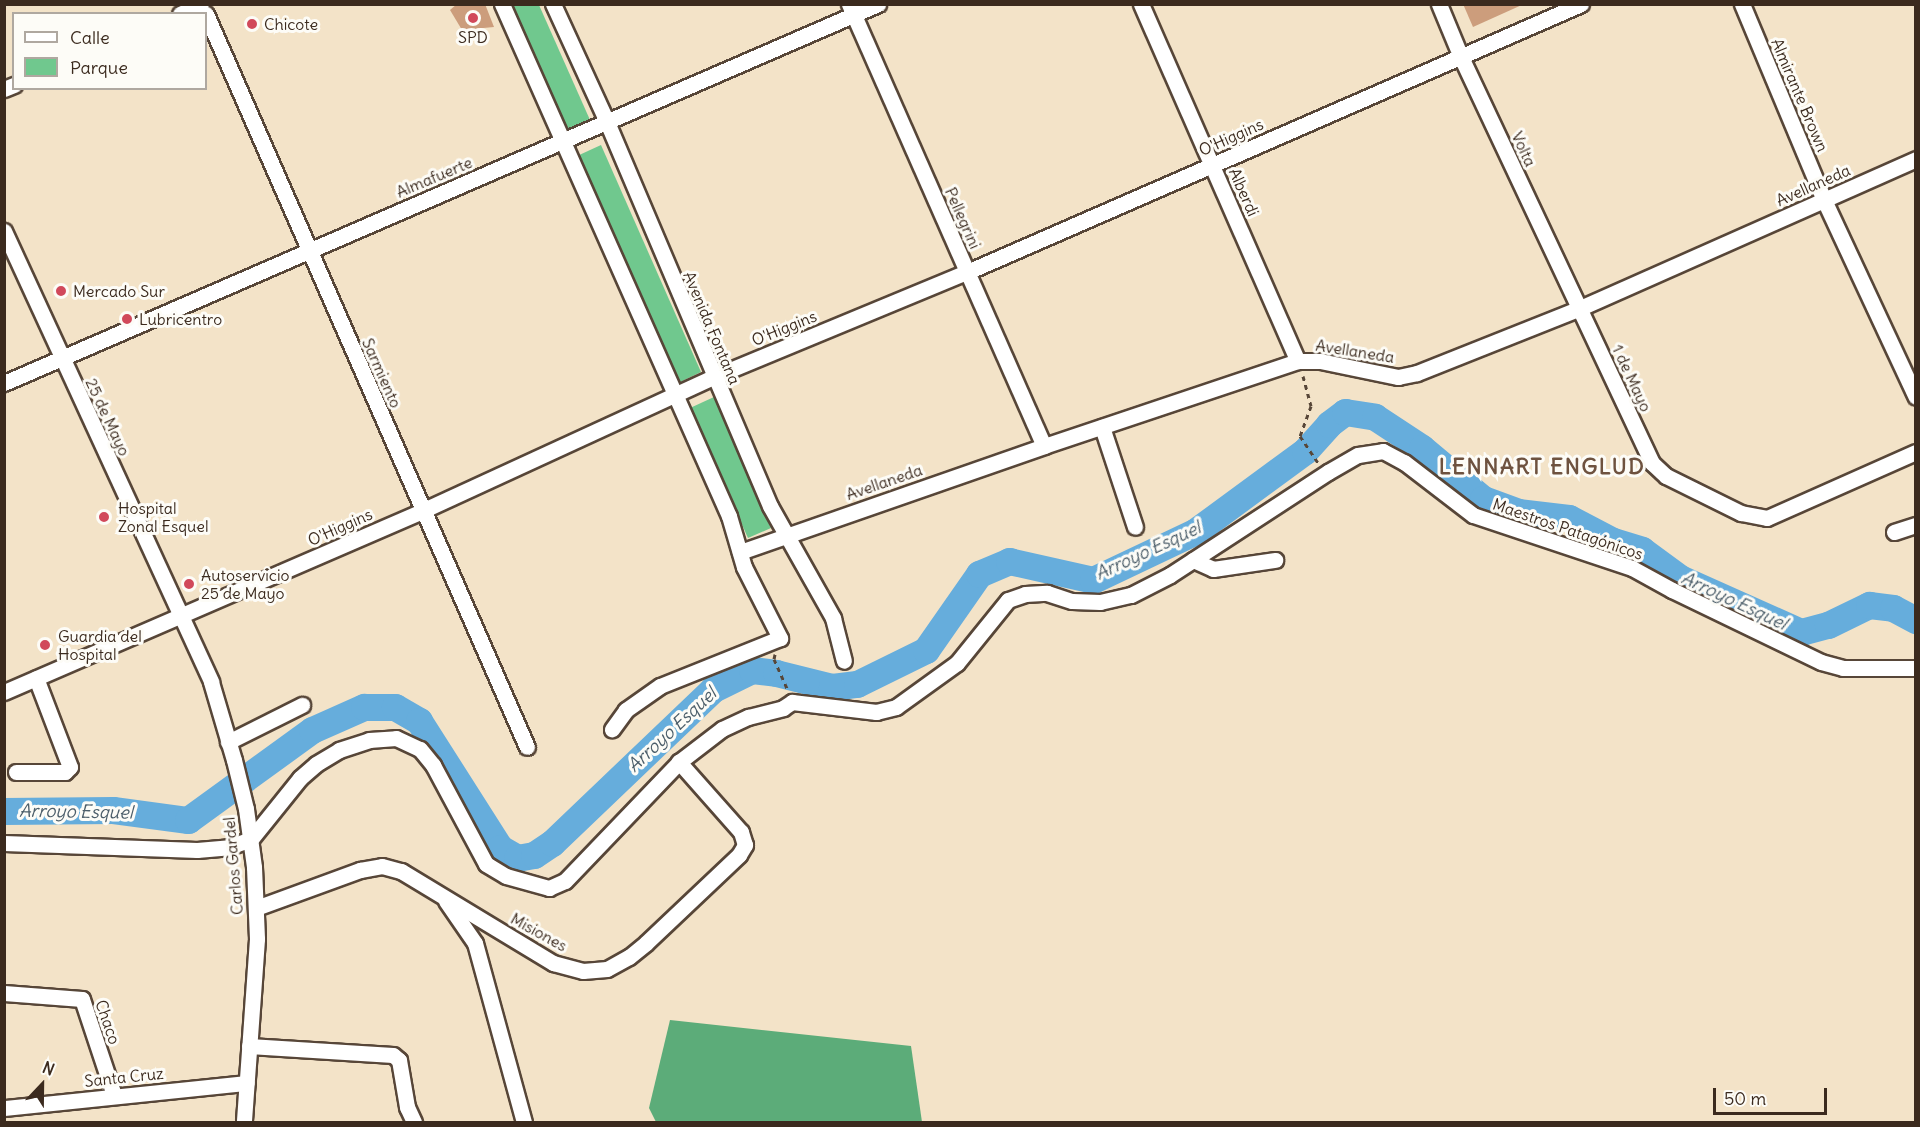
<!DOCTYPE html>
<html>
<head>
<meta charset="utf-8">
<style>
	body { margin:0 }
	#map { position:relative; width:1920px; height:1127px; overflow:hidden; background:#f3e3c8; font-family:Delius,sans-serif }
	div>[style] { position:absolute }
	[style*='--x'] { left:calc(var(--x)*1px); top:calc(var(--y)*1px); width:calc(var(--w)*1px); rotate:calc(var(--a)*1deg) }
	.green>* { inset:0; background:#70c88e }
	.forest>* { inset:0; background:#5cac79 }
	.river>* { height:27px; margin:-13.5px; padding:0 13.5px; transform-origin:13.5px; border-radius:13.5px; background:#66addc }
	.building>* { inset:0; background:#cc9d7c }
	.path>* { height:3px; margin-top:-1.5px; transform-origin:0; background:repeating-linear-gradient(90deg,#574638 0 4.5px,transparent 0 9px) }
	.roads { filter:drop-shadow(2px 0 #574638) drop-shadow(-2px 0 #574638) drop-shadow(0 2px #574638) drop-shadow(0 -2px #574638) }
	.minor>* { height:15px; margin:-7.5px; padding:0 7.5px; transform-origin:7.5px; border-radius:7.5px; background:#fff }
	.dots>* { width:16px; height:16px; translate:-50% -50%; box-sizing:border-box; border:3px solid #fdfcf7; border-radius:50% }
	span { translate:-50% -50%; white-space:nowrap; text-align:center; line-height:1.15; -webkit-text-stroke:6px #fdfcf7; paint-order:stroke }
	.poi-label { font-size:16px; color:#3b2a1e }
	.left { translate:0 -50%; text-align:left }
	.street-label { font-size:16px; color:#3b2a1e }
	.water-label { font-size:18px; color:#4c5e6a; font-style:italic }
	.district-label { font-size:22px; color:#6e523f; font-weight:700; letter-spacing:1.5px }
	.frame { position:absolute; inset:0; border:6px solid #3b2a1e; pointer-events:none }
	.legend { position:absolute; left:12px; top:12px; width:195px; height:78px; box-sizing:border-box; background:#fdfcf7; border:2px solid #afa8a0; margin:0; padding:8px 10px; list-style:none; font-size:18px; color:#3b2a1e }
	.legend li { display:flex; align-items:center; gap:12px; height:30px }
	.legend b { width:30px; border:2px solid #afa8a0 }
	.north { position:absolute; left:12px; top:1055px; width:60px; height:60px; -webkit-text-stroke:4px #fdfcf7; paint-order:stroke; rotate:22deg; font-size:16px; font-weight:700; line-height:24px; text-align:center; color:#3b2a1e }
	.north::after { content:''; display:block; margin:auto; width:21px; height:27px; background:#3b2a1e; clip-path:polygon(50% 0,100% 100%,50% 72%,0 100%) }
	.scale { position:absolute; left:1713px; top:1088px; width:114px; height:27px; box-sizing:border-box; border:3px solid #3b2a1e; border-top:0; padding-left:8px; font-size:18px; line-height:21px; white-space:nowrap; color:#3b2a1e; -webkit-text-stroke:4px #fdfcf7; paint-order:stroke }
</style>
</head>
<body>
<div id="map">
	<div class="green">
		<div style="clip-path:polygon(510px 5px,539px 5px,590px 120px,566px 130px)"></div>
		<div style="clip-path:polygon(601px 145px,701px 372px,678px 383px,577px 156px)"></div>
		<div style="clip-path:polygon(714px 397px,771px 528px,748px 538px,690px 408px)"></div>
	</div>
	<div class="forest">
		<div style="clip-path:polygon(670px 1020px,911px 1046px,922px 1122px,656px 1122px,649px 1108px)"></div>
	</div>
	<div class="river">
		<div style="--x:4;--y:811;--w:109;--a:-0.5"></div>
		<div style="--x:113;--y:810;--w:76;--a:7.6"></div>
		<div style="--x:188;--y:820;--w:153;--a:-36"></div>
		<div style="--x:312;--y:730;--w:57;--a:-23.9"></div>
		<div style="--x:364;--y:707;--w:31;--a:0"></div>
		<div style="--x:395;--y:707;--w:28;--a:30"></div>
		<div style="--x:419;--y:721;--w:151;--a:57.5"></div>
		<div style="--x:500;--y:848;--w:20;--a:30"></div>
		<div style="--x:517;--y:858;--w:17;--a:-10"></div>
		<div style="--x:534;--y:855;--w:22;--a:-34"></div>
		<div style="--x:552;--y:843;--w:223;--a:-43.7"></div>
		<div style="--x:713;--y:689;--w:43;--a:-26"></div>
		<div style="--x:752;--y:670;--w:24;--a:7"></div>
		<div style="--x:776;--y:673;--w:58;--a:14"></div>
		<div style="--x:832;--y:687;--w:25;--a:-7"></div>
		<div style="--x:857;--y:684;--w:77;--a:-26.2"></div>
		<div style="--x:926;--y:650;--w:93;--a:-55.1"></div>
		<div style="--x:979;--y:574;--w:33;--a:-23"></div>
		<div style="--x:1009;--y:561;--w:86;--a:12.7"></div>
		<div style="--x:1093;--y:580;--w:114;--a:-25.4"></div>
		<div style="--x:1196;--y:531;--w:135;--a:-36.3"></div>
		<div style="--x:1305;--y:451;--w:36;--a:-48"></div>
		<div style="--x:1329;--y:424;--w:20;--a:-37"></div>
		<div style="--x:1345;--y:412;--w:30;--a:9"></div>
		<div style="--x:1375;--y:417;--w:56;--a:33.4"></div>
		<div style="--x:1422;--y:448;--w:80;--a:39.9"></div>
		<div style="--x:1483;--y:499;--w:37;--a:20"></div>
		<div style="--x:1518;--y:512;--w:51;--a:6.7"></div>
		<div style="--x:1569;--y:518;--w:50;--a:27.6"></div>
		<div style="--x:1613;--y:541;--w:30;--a:17"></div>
		<div style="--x:1642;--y:550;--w:47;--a:36.4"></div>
		<div style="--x:1680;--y:578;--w:133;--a:24.1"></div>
		<div style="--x:1801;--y:632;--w:28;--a:-15"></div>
		<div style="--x:1828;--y:625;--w:46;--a:-26"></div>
		<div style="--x:1869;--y:605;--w:24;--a:7"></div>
		<div style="--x:1893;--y:608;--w:26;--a:28"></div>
	</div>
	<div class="building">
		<div style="clip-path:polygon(457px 4px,485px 4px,494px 27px,462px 30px,450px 10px)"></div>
		<div style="clip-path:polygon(1463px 4px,1524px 4px,1473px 27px)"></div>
	</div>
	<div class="path">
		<div style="--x:1303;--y:376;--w:31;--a:75"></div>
		<div style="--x:1311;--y:406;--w:32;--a:110"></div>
		<div style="--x:1300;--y:436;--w:32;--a:56"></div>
		<div style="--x:775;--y:654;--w:5;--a:101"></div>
		<div style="--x:774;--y:659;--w:34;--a:66"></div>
	</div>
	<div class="roads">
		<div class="minor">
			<div style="--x:502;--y:4;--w:560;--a:66.09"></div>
			<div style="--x:729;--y:516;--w:53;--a:73.6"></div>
			<div style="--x:744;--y:567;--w:80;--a:63.1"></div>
			<div style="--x:780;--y:638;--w:129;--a:158.2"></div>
			<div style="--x:660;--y:686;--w:42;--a:144.8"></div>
			<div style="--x:626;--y:710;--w:24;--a:126"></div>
			<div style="--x:553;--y:4;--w:130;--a:65.4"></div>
			<div style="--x:607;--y:122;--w:417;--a:67"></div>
			<div style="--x:770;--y:506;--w:129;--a:60.6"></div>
			<div style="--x:833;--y:618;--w:44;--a:75.7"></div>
			<div style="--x:849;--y:4;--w:483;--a:66.2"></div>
			<div style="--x:1141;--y:4;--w:390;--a:66.3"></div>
			<div style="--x:1439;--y:4;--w:57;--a:67.5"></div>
			<div style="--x:1461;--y:57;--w:449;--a:64.8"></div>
			<div style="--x:1652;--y:463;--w:19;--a:43"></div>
			<div style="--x:1666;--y:476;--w:84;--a:26.3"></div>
			<div style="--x:1741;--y:513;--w:26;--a:11"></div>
			<div style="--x:1767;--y:518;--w:163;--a:-23.9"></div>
			<div style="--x:1742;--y:4;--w:212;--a:67.3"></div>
			<div style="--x:1824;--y:200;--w:217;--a:65"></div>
			<div style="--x:180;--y:14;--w:23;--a:-25"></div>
			<div style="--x:206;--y:14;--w:800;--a:66.35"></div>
			<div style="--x:4;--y:89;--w:11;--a:-22"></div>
			<div style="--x:4;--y:231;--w:496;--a:65.3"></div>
			<div style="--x:211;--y:682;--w:81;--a:73.6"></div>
			<div style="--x:234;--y:760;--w:50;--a:76.2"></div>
			<div style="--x:246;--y:809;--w:59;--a:82.1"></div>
			<div style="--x:254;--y:867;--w:72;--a:87.6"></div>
			<div style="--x:257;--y:939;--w:183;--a:94.1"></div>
			<div style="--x:4;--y:383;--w:953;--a:-23.44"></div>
			<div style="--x:1102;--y:427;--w:105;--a:71.7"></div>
			<div style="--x:1894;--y:532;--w:23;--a:-18"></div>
			<div style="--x:740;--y:552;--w:322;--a:-19.2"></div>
			<div style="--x:1044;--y:446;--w:268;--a:-18.5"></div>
			<div style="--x:1298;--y:361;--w:22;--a:0"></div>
			<div style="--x:1320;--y:361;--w:80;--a:11.6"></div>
			<div style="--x:1398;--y:377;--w:19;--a:-12"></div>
			<div style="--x:1417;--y:373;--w:175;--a:-21.7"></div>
			<div style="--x:1580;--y:308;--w:368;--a:-23.9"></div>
			<div style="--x:1193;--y:560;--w:22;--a:24"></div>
			<div style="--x:1213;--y:569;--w:63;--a:-8.3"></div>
			<div style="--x:4;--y:692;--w:458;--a:-23.4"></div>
			<div style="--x:424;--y:510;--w:318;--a:-24.7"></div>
			<div style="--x:713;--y:377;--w:275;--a:-22.5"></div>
			<div style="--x:967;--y:272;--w:670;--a:-23.58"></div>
			<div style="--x:228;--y:742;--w:83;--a:-26.6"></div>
			<div style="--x:16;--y:772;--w:49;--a:0"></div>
			<div style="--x:65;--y:772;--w:7;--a:-45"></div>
			<div style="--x:70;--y:767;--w:95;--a:-110.9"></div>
			<div style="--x:4;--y:843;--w:193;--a:2.1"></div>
			<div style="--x:197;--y:850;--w:32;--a:-5"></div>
			<div style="--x:229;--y:847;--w:23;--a:-20"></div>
			<div style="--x:251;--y:839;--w:78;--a:-51.2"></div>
			<div style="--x:300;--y:778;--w:21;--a:-41"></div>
			<div style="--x:316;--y:764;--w:27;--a:-31"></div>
			<div style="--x:339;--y:750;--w:32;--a:-18"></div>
			<div style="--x:369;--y:740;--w:27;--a:-4"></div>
			<div style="--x:396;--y:738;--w:26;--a:25"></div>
			<div style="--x:420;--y:749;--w:21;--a:51"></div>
			<div style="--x:433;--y:765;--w:112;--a:61.8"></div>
			<div style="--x:486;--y:864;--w:23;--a:31"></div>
			<div style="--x:506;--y:876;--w:45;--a:15.6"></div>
			<div style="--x:549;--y:888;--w:17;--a:-24"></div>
			<div style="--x:565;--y:881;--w:165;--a:-46.2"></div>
			<div style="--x:679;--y:762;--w:54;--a:-37.5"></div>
			<div style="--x:722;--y:729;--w:29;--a:-25"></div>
			<div style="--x:748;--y:717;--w:36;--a:-14"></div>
			<div style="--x:783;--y:708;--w:11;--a:-34"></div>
			<div style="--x:792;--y:702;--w:85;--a:6.8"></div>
			<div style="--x:876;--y:712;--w:21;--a:-14"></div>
			<div style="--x:896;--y:707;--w:75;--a:-35.8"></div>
			<div style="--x:957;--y:663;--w:81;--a:-51"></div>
			<div style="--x:1008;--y:600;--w:18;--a:-19"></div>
			<div style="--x:1025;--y:594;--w:22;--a:-3"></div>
			<div style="--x:1047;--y:593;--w:26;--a:18"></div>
			<div style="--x:1072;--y:601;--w:28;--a:2"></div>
			<div style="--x:1100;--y:602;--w:32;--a:-13"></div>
			<div style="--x:1131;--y:595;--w:44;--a:-27.1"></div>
			<div style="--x:1170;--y:575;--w:189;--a:-33.1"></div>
			<div style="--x:1328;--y:472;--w:34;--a:-30"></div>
			<div style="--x:1358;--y:455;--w:25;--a:-9"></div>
			<div style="--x:1383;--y:451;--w:24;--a:28"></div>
			<div style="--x:1404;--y:462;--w:87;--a:37.5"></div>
			<div style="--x:1473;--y:515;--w:168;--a:18.4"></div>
			<div style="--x:1632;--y:568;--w:46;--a:28.8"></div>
			<div style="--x:1672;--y:590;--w:165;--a:25.8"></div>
			<div style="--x:1821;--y:662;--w:23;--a:15"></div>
			<div style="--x:1843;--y:668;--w:73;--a:0"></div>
			<div style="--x:446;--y:901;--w:51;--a:55.4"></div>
			<div style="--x:475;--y:943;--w:186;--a:74.7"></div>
			<div style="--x:256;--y:908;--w:111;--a:-20.1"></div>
			<div style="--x:360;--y:870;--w:22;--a:-10"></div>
			<div style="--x:382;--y:866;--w:20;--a:15"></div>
			<div style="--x:401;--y:871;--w:178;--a:31.2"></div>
			<div style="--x:553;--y:963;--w:31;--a:15"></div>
			<div style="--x:583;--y:971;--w:24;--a:-5"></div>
			<div style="--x:607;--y:969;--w:25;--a:-29"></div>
			<div style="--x:629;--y:957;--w:22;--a:-39"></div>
			<div style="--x:646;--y:943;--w:128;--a:-43.4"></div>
			<div style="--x:739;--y:855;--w:12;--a:-59"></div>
			<div style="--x:745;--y:845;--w:14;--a:-107"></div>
			<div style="--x:741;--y:832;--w:94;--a:-131.5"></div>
			<div style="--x:4;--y:993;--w:78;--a:4.4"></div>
			<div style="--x:82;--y:999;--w:101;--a:71.6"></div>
			<div style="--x:249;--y:1046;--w:144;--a:3.6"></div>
			<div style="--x:393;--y:1055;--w:8;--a:40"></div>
			<div style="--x:399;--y:1060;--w:48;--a:80.3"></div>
			<div style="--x:407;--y:1107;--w:17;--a:65"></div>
			<div style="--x:4;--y:1108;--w:244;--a:-5.9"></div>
		</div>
	</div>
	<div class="dots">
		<div style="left:473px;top:18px;background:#d1495b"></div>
		<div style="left:252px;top:24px;background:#d1495b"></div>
		<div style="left:61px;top:291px;background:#d1495b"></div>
		<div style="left:127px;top:319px;background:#d1495b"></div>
		<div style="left:104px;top:517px;background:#d1495b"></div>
		<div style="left:189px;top:584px;background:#d1495b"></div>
		<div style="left:45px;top:645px;background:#d1495b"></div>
	</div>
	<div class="poi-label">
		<span class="left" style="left:264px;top:24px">Chicote</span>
		<span style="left:473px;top:37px">SPD</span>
		<span class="left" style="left:73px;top:291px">Mercado Sur</span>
		<span class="left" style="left:139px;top:319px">Lubricentro</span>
		<span class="left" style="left:118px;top:517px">Hospital<br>Zonal Esquel</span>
		<span class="left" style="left:201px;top:584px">Autoservicio<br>25 de Mayo</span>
		<span class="left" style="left:58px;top:645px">Guardia del<br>Hospital</span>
	</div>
	<div class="street-label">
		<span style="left:1800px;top:95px;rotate:67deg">Almirante Brown</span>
		<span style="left:1231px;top:137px;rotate:-24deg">O'Higgins</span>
		<span style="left:1524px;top:149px;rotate:65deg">Volta</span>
		<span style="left:434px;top:177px;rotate:-23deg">Almafuerte</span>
		<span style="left:1813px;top:185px;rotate:-24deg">Avellaneda</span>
		<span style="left:1244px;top:192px;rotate:66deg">Alberdi</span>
		<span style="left:963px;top:218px;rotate:66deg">Pellegrini</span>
		<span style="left:712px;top:328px;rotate:67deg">Avenida Fontana</span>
		<span style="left:784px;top:328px;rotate:-22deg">O'Higgins</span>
		<span style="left:1355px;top:351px;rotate:9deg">Avellaneda</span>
		<span style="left:382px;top:373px;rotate:66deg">Sarmiento</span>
		<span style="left:1632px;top:378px;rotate:65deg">1 de Mayo</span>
		<span style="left:108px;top:417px;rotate:65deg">25 de Mayo</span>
		<span style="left:884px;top:482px;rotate:-19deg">Avellaneda</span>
		<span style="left:340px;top:527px;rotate:-24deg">O'Higgins</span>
		<span style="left:1568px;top:529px;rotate:19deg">Maestros Patagónicos</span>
		<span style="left:233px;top:866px;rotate:-95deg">Carlos Gardel</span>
		<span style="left:539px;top:932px;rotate:29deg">Misiones</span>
		<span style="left:108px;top:1022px;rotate:71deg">Chaco</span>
		<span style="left:124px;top:1077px;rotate:-6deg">Santa Cruz</span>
	</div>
	<div class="water-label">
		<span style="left:1148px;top:551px;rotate:-25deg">Arroyo Esquel</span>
		<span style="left:1734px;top:601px;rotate:25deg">Arroyo Esquel</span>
		<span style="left:672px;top:730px;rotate:-43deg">Arroyo Esquel</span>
		<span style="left:76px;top:812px;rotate:1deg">Arroyo Esquel</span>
	</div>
	<div class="district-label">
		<span style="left:1542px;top:467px">LENNART ENGLUD</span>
	</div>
	<div class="frame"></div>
	<ul class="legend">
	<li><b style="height:8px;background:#fff"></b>Calle</li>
	<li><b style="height:16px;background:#70c88e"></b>Parque</li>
	</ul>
	<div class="north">N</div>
	<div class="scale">50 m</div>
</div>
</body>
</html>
